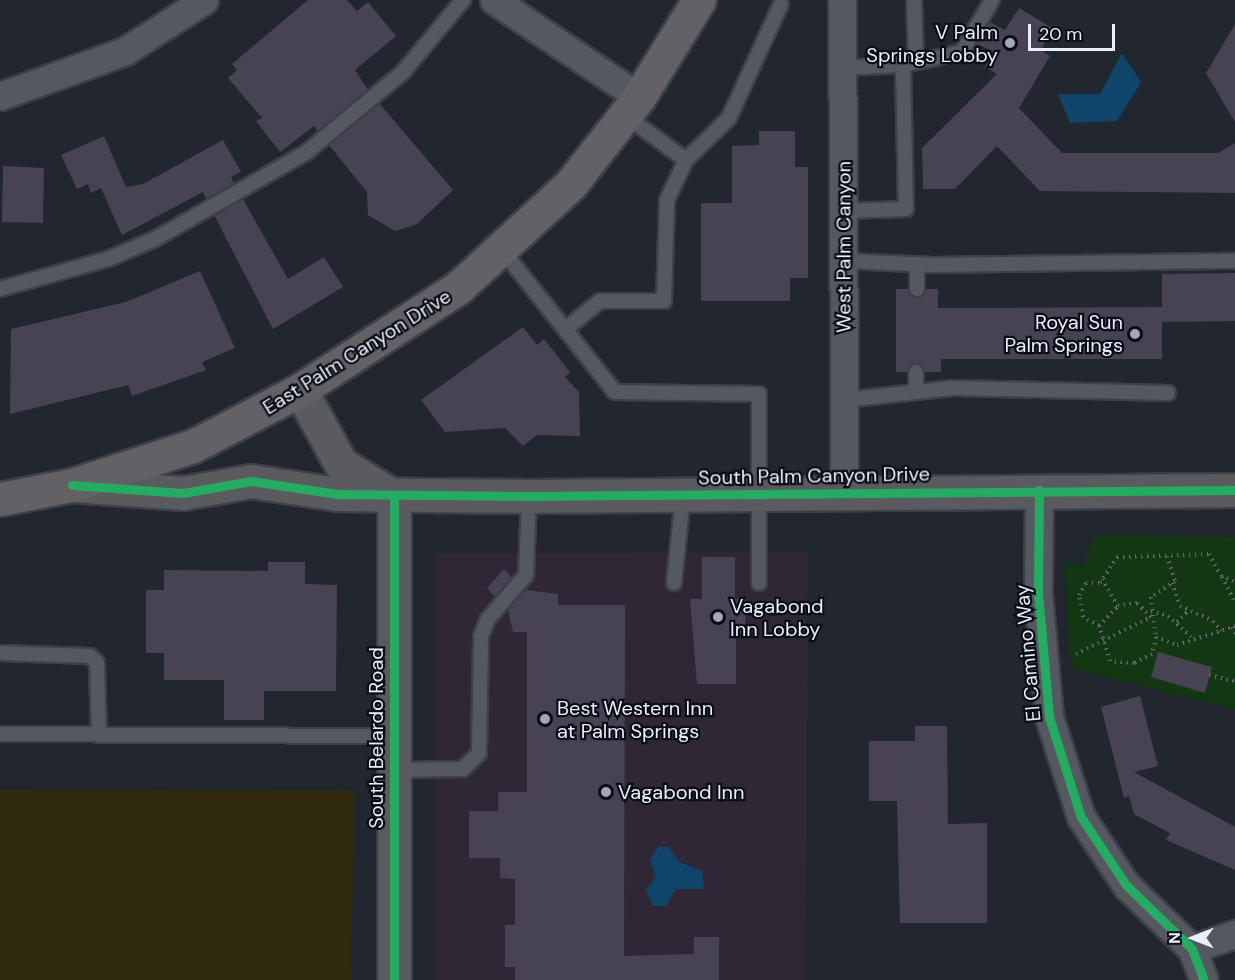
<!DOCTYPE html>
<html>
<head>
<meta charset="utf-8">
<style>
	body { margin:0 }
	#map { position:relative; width:1235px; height:980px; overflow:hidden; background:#22262f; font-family:"DM Sans",sans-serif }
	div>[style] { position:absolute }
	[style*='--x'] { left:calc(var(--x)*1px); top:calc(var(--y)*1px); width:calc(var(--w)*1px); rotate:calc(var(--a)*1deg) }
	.commercial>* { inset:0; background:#2f2735 }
	.green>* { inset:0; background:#133613 }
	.sand>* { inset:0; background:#312a0f }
	.water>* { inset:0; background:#0f456b }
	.building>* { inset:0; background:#484353 }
	.path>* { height:4px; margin-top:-2px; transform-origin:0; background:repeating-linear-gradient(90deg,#63656b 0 1.5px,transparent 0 6px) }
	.roads { filter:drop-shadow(2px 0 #3d4048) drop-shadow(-2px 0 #3d4048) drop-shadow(0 2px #3d4048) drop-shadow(0 -2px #3d4048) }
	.lane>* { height:14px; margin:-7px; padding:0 7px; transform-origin:7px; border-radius:7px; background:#565860 }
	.street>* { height:27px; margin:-13.5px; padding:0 13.5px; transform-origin:13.5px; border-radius:13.5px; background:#565860 }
	.secondary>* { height:33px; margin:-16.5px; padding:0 16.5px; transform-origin:16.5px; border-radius:16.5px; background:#5a5a5f }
	.primary>* { height:33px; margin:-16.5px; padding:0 16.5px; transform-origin:16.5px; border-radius:16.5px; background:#636165 }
	.cycleway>* { height:9px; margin:-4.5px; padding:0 4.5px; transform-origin:4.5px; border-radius:4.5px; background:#26ab63 }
	.dots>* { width:16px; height:16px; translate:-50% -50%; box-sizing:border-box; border:3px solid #0a0d15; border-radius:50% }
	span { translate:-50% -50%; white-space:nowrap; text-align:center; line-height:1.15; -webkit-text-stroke:4.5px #0a0d15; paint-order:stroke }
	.poi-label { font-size:20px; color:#e9eefa }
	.right { translate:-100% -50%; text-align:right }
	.left { translate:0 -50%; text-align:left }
	.street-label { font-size:20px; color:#e9eefa }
	.north { position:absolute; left:1163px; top:908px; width:60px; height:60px; -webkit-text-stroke:4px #0a0d15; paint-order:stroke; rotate:270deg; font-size:16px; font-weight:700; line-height:24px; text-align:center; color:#e9eefa }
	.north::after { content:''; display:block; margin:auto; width:21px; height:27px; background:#e9eefa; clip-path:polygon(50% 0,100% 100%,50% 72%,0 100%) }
	.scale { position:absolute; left:1028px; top:24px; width:87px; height:27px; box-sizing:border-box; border:3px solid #e9eefa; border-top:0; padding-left:8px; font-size:18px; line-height:21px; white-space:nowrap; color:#e9eefa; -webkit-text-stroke:4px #0a0d15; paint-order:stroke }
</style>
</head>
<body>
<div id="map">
	<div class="commercial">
		<div style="clip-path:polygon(808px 552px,805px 980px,437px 980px,437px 553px)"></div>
	</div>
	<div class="green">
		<div style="clip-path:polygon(1095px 535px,1235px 537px,1235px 710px,1071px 668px,1064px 563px,1082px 565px)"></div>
	</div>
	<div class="sand">
		<div style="clip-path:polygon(0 789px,354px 791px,351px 980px,0 980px)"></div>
	</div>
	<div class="water">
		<div style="clip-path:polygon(1122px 53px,1141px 82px,1117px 121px,1070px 123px,1058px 94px,1100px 94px)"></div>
		<div style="clip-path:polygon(658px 847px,669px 847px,679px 862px,702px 871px,704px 889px,676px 889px,666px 906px,653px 906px,646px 890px,656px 877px,650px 860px)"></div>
	</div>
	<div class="building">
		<div style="clip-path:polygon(308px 0,347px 0,357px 11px,368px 2px,396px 36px,355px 70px,368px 90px,318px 131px,314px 126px,280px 152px,256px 121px,262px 118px,228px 78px,237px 70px,232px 64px)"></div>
		<div style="clip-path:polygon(1019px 8px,1052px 28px,1041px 50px,1050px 56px,1019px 108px,1062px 153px,1218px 153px,1235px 143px,1235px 193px,1040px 191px,997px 146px,955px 189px,923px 189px,922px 148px,997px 74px,985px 67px,994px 52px,977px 44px,990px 22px,1005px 30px)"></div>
		<div style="clip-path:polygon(1235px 24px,1235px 122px,1206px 73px)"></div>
		<div style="clip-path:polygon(379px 103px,453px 190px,417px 224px,395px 231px,368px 215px,367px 192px,329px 145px)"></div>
		<div style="clip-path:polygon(759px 131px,795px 131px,795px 167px,808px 167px,808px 278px,790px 278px,790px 301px,701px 301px,701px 203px,732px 203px,732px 146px,759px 145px)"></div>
		<div style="clip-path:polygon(104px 136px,126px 187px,143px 184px,223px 140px,241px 172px,231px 177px,234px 183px,206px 199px,203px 192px,122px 235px,101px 188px,91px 193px,88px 184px,77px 189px,61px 155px)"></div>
		<div style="clip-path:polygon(3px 166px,44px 168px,43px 223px,2px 222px)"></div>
		<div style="clip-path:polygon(243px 199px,288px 279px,324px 257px,343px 287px,273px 329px,214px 215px)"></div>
		<div style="clip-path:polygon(200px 271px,235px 348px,202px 362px,206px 370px,132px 396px,128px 385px,10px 414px,11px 329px,126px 302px)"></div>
		<div style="clip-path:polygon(1235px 273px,1235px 321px,1162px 322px,1162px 359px,941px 359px,941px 372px,925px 372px,917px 363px,907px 372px,896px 372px,896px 289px,908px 289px,916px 298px,926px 289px,938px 289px,938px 308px,1162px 307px,1162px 274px)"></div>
		<div style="clip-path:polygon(523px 327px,537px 345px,544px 339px,570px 372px,565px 377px,579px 392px,580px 436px,537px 435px,523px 446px,505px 428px,445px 432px,421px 400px)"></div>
		<div style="clip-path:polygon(702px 557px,735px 557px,735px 599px,746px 599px,745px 634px,736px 634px,736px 684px,697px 684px,690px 599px,702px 599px)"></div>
		<div style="clip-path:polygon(268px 562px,305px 562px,305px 584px,337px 585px,336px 691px,264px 691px,264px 720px,224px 720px,224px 680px,164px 680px,164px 653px,146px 653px,146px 590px,164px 590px,164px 570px,268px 571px)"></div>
		<div style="clip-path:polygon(504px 569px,512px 577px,495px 597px,487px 588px)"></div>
		<div style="clip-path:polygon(525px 590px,558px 594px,558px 605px,625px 605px,624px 956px,694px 954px,694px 937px,719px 937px,719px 980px,515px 980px,515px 967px,505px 967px,505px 925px,515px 925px,515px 879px,500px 878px,500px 858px,469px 858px,469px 811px,498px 811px,498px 792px,527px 792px,527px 632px,513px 632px,508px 610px)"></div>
		<div style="clip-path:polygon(1158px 652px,1212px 667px,1205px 693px,1151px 677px)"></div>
		<div style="clip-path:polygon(1140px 696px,1158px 766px,1134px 772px,1235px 827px,1235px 870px,1166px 840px,1170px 833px,1134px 814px,1129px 796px,1124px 798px,1101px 707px)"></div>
		<div style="clip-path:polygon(915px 726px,947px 726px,948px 824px,987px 823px,987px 923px,900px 923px,897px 801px,869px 801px,869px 741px,915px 741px)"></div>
	</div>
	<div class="path">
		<div style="--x:1167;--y:556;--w:26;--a:72"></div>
		<div style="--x:1175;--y:581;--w:29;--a:146"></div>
		<div style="--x:1151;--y:597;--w:40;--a:82.9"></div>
		<div style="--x:1156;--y:637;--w:17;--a:103"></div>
		<div style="--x:1152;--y:654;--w:20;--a:153"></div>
		<div style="--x:1134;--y:663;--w:24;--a:-175"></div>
		<div style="--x:1110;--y:661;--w:37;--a:-107"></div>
		<div style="--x:1099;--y:626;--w:18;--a:-151"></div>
		<div style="--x:1083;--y:617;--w:22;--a:-100"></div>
		<div style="--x:1079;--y:595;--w:14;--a:-60"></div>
		<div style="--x:1086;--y:583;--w:14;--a:0"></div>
		<div style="--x:1100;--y:583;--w:31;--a:-57"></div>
		<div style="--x:1117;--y:557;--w:92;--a:-1.9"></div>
		<div style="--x:1209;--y:554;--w:25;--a:61"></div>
		<div style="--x:1221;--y:576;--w:15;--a:23"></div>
		<div style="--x:1222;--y:577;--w:28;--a:63"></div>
		<div style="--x:1172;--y:583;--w:24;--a:71"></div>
		<div style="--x:1180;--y:606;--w:36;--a:24"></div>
		<div style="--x:1213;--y:621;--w:13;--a:51"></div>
		<div style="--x:1151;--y:611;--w:18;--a:16"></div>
		<div style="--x:1168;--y:616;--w:31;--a:42"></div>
		<div style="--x:1177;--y:622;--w:16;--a:-45"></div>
		<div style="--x:1099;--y:626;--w:28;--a:-46"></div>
		<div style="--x:1118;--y:606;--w:31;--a:-121"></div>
		<div style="--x:1232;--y:627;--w:7;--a:63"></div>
		<div style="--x:1156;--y:637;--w:22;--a:21"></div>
		<div style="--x:1177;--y:645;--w:61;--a:-18.1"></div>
		<div style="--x:1076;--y:654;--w:84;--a:-26.3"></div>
		<div style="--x:1151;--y:617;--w:20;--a:-135"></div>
		<div style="--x:1137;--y:603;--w:19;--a:171"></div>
		<div style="--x:1209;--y:675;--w:27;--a:13"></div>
	</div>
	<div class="roads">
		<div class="lane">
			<div style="--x:914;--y:0;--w:61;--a:88.1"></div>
			<div style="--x:843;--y:68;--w:60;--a:-2.9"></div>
			<div style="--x:903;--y:65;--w:60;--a:-12.4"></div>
			<div style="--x:962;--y:52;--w:60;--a:-60"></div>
			<div style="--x:626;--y:116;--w:74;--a:36.3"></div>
			<div style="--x:843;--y:211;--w:63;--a:-1.8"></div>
			<div style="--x:906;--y:209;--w:144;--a:-91.2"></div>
			<div style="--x:502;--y:250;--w:181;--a:51.5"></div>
			<div style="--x:615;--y:392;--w:144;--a:0.8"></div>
			<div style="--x:759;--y:394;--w:189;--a:90"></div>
			<div style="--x:845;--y:261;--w:88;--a:2.6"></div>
			<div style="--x:933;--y:265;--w:302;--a:-0.8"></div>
			<div style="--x:917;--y:264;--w:25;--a:90"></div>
			<div style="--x:0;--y:289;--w:112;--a:-15.5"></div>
			<div style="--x:108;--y:259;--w:51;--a:-23.1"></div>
			<div style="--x:155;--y:239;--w:175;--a:-29.8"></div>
			<div style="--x:307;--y:152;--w:125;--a:-39.8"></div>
			<div style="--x:403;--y:72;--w:94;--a:-50.2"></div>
			<div style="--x:566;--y:329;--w:44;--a:-39.5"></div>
			<div style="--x:600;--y:301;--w:64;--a:0"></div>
			<div style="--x:664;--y:301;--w:101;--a:-88.3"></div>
			<div style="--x:667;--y:200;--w:44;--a:-64.6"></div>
			<div style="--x:686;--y:160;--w:60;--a:-44.3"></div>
			<div style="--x:729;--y:118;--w:125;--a:-65.5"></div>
			<div style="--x:916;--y:372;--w:20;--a:90"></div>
			<div style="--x:844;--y:400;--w:109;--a:-6.3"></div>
			<div style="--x:952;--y:388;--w:216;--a:1.3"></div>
			<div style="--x:674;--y:583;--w:87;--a:-84.1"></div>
			<div style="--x:0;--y:653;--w:90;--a:1.9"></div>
			<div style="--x:90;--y:656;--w:10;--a:45"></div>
			<div style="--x:97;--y:663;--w:72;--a:88.4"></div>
			<div style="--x:0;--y:734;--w:394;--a:0.3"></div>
			<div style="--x:394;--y:770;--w:69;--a:-0.8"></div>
			<div style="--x:463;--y:769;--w:23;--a:-45"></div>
			<div style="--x:479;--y:753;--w:117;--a:-89"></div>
			<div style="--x:481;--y:636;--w:18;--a:-68"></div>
			<div style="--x:488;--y:619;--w:58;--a:-49.2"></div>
			<div style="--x:526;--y:575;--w:79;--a:-87.8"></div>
		</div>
		<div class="street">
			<div style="--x:494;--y:0;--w:174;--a:33.8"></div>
			<div style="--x:842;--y:0;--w:495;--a:89.7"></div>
			<div style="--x:0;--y:96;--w:133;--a:-19.8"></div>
			<div style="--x:125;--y:51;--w:94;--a:-32.8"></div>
			<div style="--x:1039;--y:490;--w:103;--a:90.6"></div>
			<div style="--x:1038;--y:593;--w:124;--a:84.9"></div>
			<div style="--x:1049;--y:717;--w:105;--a:72.3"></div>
			<div style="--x:1081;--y:817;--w:82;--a:56.5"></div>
			<div style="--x:1126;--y:885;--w:92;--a:44.1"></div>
			<div style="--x:1192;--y:949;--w:33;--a:69"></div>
			<div style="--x:1192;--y:949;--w:46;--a:-19.2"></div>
		</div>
		<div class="secondary">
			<div style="--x:300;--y:390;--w:85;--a:61"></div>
			<div style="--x:341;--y:464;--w:57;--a:31.5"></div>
			<div style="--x:72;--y:485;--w:111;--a:4.1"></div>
			<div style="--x:183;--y:493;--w:69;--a:-10"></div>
			<div style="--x:251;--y:481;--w:87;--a:8.6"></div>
			<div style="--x:337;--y:494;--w:192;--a:0.6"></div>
			<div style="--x:529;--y:496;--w:706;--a:-0.49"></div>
			<div style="--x:394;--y:980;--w:484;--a:-90"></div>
		</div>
		<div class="primary">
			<div style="--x:0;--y:499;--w:73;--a:-11"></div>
			<div style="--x:72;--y:485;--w:127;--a:-17.9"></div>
			<div style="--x:193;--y:446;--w:121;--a:-27.6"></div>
			<div style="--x:300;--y:390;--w:189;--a:-32.9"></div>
			<div style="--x:459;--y:287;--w:152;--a:-42.6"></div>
			<div style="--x:571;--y:184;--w:110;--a:-52"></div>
			<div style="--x:639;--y:97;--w:114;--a:-58.3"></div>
		</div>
	</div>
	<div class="cycleway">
		<div style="--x:72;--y:485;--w:111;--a:4.1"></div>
		<div style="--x:183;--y:493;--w:69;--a:-10"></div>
		<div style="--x:251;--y:481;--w:87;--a:8.6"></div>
		<div style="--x:337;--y:494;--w:192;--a:0.6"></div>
		<div style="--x:529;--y:496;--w:706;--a:-0.49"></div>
		<div style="--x:1039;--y:490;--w:103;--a:90.6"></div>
		<div style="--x:1038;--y:593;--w:124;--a:84.9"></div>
		<div style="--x:1049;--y:717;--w:105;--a:72.3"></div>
		<div style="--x:1081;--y:817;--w:82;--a:56.5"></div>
		<div style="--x:1126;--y:885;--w:92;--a:44.1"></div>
		<div style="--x:1192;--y:949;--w:33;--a:69"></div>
		<div style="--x:394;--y:980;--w:484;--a:-90"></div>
	</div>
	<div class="dots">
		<div style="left:1010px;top:43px;background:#a3a8b3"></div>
		<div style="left:1135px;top:334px;background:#a3a8b3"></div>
		<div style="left:718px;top:617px;background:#a3a8b3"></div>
		<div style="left:545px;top:719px;background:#a3a8b3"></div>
		<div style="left:606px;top:792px;background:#a3a8b3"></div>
	</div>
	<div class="poi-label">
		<span class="right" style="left:998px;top:44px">V Palm<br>Springs Lobby</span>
		<span class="right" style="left:1123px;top:334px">Royal Sun<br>Palm Springs</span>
		<span class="left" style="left:730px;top:618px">Vagabond<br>Inn Lobby</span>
		<span class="left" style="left:557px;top:720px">Best Western Inn<br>at Palm Springs</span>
		<span class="left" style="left:618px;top:792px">Vagabond Inn</span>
	</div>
	<div class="street-label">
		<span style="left:844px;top:247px;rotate:-90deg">West Palm Canyon</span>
		<span style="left:357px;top:352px;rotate:-32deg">East Palm Canyon Drive</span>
		<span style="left:814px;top:476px;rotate:-1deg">South Palm Canyon Drive</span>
		<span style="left:1028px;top:653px;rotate:-95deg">El Camino Way</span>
		<span style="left:376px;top:738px;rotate:-90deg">South Belardo Road</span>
	</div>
	<div class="north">N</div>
	<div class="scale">20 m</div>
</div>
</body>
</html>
